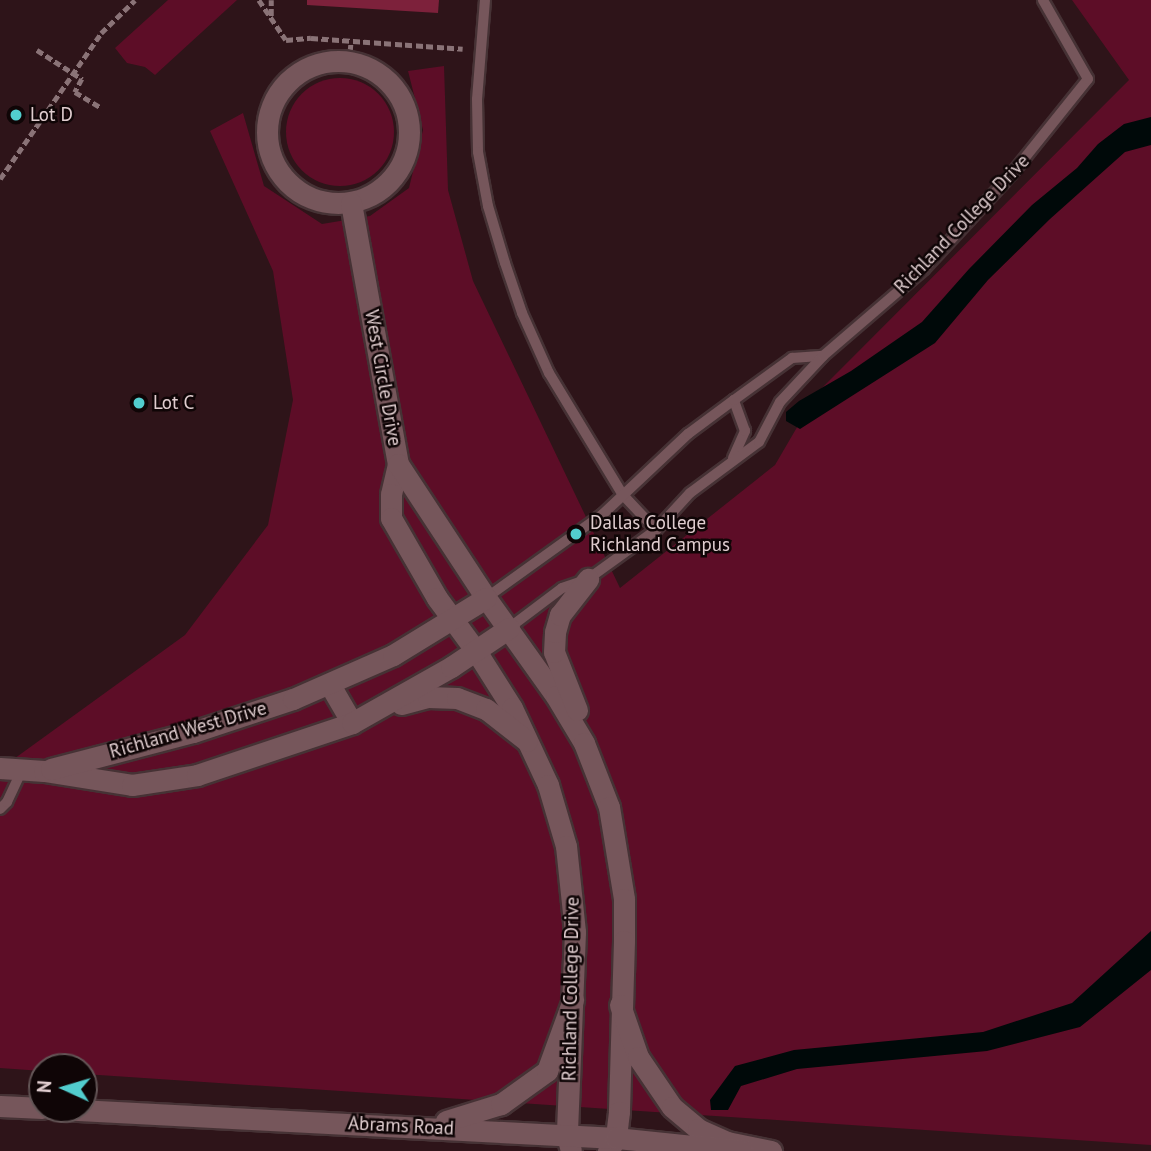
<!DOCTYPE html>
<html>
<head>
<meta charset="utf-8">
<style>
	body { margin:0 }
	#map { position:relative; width:1151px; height:1151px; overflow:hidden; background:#2e1419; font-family:"PT Sans",sans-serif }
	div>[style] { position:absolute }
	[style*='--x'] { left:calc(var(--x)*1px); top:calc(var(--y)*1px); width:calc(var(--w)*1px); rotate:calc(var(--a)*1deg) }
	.green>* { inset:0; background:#5d0d27 }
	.round { border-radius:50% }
	.water>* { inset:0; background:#000909 }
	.building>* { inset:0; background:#7d213b }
	.path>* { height:4.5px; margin-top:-2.25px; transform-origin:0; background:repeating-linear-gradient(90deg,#8a7377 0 7px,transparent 0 10.5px) }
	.roads { filter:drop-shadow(2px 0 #463235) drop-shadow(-2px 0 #463235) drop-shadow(0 2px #463235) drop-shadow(0 -2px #463235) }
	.service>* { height:10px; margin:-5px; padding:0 5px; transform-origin:5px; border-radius:5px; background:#76565b }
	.minor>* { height:21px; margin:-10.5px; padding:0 10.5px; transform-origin:10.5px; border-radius:10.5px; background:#76565b }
	.minor>.ring { margin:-10.5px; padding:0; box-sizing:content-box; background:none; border:21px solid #76565b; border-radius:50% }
	.secondary>* { height:21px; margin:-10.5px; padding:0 10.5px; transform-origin:10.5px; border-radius:10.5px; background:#76565b }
	.dots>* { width:19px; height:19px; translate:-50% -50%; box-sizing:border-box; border:4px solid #0f0506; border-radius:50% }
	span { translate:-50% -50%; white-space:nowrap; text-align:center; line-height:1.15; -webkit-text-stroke:5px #0f0506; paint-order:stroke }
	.poi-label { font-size:19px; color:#e0cdcf }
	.left { translate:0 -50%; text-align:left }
	.street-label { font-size:19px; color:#e0cdcf }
	.north { position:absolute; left:28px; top:1053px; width:70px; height:70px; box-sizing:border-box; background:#0f0506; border:2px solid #635556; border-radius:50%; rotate:274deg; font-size:19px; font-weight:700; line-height:28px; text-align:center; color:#e0cdcf }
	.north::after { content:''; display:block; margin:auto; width:24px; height:32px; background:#52cdce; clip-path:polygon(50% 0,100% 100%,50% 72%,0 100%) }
</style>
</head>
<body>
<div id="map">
	<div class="green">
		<div style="clip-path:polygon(168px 0,237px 0,155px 75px,145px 67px,127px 63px,115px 48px)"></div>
		<div style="clip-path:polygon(1072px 0,1151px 0,1151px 1145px,84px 1074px,84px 1067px,42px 1067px,42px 1071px,0 1068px,0 769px,185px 635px,268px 525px,293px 400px,273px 271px,210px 131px,243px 113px,264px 186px,322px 224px,370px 216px,409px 188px,423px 130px,408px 71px,444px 66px,448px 190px,473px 281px,620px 588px,775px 465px,817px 393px,1129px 80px)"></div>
		<div class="round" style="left:286px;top:78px;width:108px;height:108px"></div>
	</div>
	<div class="water">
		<div style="clip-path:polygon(1151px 117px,1151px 145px,1125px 152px,1050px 219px,988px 280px,935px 343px,800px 429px,786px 421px,786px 412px,799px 401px,851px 371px,922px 322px,969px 269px,1032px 205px,1077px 168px,1098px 144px,1124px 124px)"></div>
		<div style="clip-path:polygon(1151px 931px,1151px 970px,1080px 1027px,987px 1051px,797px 1069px,741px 1086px,728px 1110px,711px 1110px,710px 1100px,735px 1066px,794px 1050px,983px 1032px,1072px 1003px)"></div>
	</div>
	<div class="building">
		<div style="clip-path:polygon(307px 0,439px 0,438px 13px,307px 5px)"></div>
	</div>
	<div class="path">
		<div style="--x:259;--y:0;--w:48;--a:56"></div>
		<div style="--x:286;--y:40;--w:25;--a:-5"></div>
		<div style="--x:311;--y:38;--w:152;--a:4.1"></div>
		<div style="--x:271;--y:16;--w:16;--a:-90"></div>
		<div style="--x:37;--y:50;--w:54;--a:32.8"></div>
		<div style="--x:82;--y:79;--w:15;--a:118"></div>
		<div style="--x:75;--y:92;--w:29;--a:31"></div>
		<div style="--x:349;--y:62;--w:21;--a:-85"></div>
		<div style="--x:0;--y:179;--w:178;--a:-55.3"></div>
		<div style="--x:101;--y:33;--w:47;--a:-44.1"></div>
	</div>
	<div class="roads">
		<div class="service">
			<div style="--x:485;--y:0;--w:99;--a:94.6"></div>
			<div style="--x:477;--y:99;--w:53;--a:88.9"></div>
			<div style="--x:478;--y:152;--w:55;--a:79.5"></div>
			<div style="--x:488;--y:206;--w:59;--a:73.4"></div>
			<div style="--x:505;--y:263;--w:53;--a:71.2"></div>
			<div style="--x:522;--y:313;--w:66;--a:65.8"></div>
			<div style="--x:549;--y:373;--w:143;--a:58.8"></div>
			<div style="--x:623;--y:495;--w:48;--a:46.7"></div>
			<div style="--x:733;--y:458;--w:30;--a:-66"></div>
			<div style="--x:745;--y:431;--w:33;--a:-110"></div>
			<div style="--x:486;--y:598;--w:144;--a:-35.7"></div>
			<div style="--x:603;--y:514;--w:117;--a:-43.3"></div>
			<div style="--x:688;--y:434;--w:57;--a:-36.5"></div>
			<div style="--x:734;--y:400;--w:72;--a:-35.9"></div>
			<div style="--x:792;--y:358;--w:31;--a:-4"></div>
			<div style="--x:509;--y:628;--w:66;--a:-37"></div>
			<div style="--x:562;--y:588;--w:28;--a:-19"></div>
			<div style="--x:588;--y:579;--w:84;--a:-35.8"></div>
			<div style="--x:656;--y:530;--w:50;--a:-47.4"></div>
			<div style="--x:690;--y:493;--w:86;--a:-36.5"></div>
			<div style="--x:759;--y:442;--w:45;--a:-62.3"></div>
			<div style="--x:780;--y:402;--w:63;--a:-46.9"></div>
			<div style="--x:823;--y:356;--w:133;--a:-40.7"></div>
			<div style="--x:924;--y:269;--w:128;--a:-47.2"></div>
			<div style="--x:1011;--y:175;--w:123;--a:-51.3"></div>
			<div style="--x:1088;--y:79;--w:91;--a:-119.7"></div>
			<div style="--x:0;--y:809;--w:10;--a:-45"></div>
			<div style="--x:7;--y:802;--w:35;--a:-65"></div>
		</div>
		<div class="minor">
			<div class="ring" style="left:267px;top:61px;width:121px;height:121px"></div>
			<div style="--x:351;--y:203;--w:265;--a:79.8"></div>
			<div style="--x:398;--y:464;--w:31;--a:103"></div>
			<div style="--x:391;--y:494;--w:24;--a:90"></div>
			<div style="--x:391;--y:518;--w:92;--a:60.1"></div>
			<div style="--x:437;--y:598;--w:66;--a:53.7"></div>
			<div style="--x:476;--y:651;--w:67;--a:57.7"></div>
			<div style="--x:512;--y:708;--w:85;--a:64.9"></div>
			<div style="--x:548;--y:785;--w:64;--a:73.6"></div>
			<div style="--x:566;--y:846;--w:86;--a:84"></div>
			<div style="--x:575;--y:932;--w:203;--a:92.3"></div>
			<div style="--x:567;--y:1135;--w:16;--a:76"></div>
			<div style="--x:398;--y:464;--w:160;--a:56.7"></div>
			<div style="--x:486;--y:598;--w:120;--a:54.5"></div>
			<div style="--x:556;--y:696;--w:55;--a:59.2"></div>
			<div style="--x:584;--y:743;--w:69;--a:68.7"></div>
			<div style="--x:609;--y:807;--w:93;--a:80.7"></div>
			<div style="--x:624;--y:899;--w:42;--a:90"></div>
			<div style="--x:624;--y:941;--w:171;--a:91.7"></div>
			<div style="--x:619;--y:1112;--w:26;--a:97"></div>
			<div style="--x:616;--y:1138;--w:15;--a:122"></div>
			<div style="--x:330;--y:685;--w:44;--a:59.9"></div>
			<div style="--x:401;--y:704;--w:28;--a:-15"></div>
			<div style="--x:428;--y:697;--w:29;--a:2"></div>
			<div style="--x:457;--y:698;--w:31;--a:21"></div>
			<div style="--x:486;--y:709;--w:52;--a:38"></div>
			<div style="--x:577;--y:710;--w:62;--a:-111.6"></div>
			<div style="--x:554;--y:652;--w:20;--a:-87"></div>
			<div style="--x:555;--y:632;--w:18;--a:-74"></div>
			<div style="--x:560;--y:615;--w:46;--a:-52.1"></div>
			<div style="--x:0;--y:768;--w:44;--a:3.9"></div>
			<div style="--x:44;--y:771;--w:89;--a:9"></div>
			<div style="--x:132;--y:785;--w:66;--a:-8.7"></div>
			<div style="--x:197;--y:775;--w:163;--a:-18.5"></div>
			<div style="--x:352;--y:723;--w:114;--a:-29.5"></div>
			<div style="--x:451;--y:667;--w:70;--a:-33.9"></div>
			<div style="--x:51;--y:769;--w:147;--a:-14.6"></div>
			<div style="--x:193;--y:732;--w:105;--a:-18.3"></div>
			<div style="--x:293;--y:699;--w:109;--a:-23.7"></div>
			<div style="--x:393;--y:655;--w:109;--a:-31.5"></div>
		</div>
		<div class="secondary">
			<div style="--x:620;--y:1005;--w:55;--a:70.9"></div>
			<div style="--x:638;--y:1057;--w:60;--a:55.8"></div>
			<div style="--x:672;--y:1107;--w:34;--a:40"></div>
			<div style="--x:698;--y:1129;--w:32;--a:24"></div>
			<div style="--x:727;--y:1142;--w:45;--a:11.6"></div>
			<div style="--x:0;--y:1106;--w:42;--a:2.7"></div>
			<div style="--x:59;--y:1109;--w:558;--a:2.98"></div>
			<div style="--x:616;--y:1138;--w:127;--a:5.9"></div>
			<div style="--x:446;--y:1121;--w:58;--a:-17.2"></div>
			<div style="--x:501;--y:1104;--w:57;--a:-35.7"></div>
			<div style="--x:547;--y:1071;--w:76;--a:-69.9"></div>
		</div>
	</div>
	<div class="dots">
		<div style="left:16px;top:115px;background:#52cdce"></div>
		<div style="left:139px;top:403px;background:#52cdce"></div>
		<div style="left:576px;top:534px;background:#52cdce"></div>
	</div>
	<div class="poi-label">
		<span class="left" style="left:30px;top:115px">Lot D</span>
		<span class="left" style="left:153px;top:403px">Lot C</span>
		<span class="left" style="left:590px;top:534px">Dallas College<br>Richland Campus</span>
	</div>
	<div class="street-label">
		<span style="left:962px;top:224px;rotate:-46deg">Richland College Drive</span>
		<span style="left:383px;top:378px;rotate:80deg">West Circle Drive</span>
		<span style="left:188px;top:730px;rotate:-16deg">Richland West Drive</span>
		<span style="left:571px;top:989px;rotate:-89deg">Richland College Drive</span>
		<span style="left:401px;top:1126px;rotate:3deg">Abrams Road</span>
	</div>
	<div class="north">N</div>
</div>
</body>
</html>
